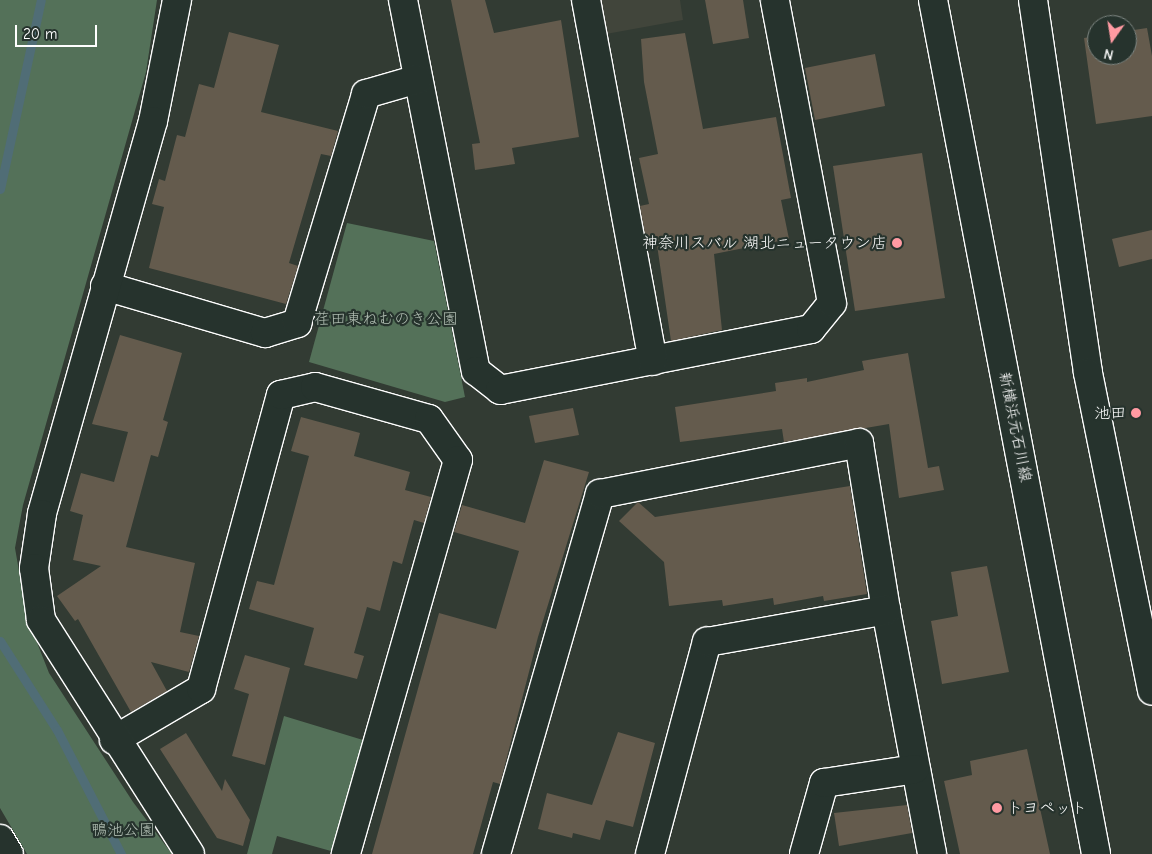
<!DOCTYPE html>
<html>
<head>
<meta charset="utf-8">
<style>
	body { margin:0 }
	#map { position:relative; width:1152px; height:854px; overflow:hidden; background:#323b33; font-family:"Comic Neue","Klee One",sans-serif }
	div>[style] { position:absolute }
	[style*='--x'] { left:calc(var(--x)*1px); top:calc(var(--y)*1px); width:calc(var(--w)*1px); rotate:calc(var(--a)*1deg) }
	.built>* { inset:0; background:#41453b }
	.green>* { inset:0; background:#547159 }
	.stream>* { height:9px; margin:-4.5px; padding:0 4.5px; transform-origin:4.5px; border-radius:4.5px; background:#506d76 }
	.building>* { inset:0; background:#645b4d }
	.roads { filter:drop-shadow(1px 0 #fff) drop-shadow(-1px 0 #fff) drop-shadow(0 1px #fff) drop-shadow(0 -1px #fff) }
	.street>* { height:28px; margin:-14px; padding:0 14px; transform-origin:14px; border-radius:14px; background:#26332d }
	.secondary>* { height:28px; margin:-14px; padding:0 14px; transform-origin:14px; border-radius:14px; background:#26332d }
	.dots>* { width:14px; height:14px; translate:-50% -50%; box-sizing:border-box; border:2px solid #26332d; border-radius:50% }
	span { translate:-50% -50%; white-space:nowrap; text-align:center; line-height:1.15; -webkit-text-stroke:4.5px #26332d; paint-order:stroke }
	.poi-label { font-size:16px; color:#fff }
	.right { translate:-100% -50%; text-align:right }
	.left { translate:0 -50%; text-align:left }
	.park-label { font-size:16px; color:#b2bfb4 }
	.street-label { font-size:16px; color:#fff }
	.north { position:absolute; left:1087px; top:15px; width:50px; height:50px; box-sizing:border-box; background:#26332d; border:1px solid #7d8581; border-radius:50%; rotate:193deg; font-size:14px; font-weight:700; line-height:20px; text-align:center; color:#fff }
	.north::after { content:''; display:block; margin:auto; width:18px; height:22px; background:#ff9aa2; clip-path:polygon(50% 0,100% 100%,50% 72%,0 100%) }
	.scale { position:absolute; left:15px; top:25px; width:82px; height:22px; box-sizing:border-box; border:2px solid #fff; border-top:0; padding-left:6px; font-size:15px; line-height:18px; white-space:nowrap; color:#fff; -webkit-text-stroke:4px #26332d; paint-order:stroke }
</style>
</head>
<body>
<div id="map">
	<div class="built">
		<div style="clip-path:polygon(599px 0,680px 0,683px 20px,606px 34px)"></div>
	</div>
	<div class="green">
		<div style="clip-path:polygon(0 0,157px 0,146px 72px,23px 505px,15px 548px,27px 617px,49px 673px,133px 802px,172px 854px,27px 854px,0 808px)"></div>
		<div style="clip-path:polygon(347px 223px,434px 241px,465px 397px,445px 402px,309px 362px)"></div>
		<div style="clip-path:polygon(284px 716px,363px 740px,331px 851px,277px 836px,272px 854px,247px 854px)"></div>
	</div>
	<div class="stream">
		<div style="--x:0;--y:189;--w:193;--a:-77.8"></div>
		<div style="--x:0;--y:641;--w:106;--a:57.4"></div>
		<div style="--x:57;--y:730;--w:140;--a:62.7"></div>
	</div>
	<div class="building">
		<div style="clip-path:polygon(451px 0,485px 0,494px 33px,561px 20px,579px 137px,512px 148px,515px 164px,475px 170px,472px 144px,480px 143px)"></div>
		<div style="clip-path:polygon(705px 0,743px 0,749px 38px,713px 44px)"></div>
		<div style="clip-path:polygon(1147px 28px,1152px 56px,1152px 116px,1096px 124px,1084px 38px,1097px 36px,1097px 55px,1127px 55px,1127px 31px)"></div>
		<div style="clip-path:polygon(229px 32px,279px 45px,261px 112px,338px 131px,331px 156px,321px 154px,289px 263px,298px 266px,286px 304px,149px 268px,164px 207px,152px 204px,159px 179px,165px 181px,177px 135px,185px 137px,199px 84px,214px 88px)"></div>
		<div style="clip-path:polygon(685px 33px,703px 129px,776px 117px,791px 198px,781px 200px,789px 239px,714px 254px,722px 330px,671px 341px,656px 238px,646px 240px,640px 206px,649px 204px,639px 158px,658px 154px,644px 82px,641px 39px)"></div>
		<div style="clip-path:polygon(875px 54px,885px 106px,815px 120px,805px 68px)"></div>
		<div style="clip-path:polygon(922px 153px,945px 298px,855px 311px,833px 166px)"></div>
		<div style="clip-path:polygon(1152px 230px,1152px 259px,1119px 267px,1112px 239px)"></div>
		<div style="clip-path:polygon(120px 335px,182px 353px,163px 420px,168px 422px,158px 457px,151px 455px,126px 547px,195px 563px,180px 632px,199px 636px,189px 672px,151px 662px,167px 691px,131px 712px,78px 619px,75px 621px,57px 596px,101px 566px,73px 560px,83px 515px,70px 511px,81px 473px,114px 482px,128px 432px,92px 424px)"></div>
		<div style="clip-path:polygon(908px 353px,928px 468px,939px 466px,944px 490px,899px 498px,889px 424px,784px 442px,782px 429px,680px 442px,675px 407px,776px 391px,775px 383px,807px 378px,807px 382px,864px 370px,862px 361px)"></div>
		<div style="clip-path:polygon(573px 408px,579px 435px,535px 443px,529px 416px)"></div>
		<div style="clip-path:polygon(301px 417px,360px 433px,354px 456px,410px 472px,405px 490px,431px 497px,424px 523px,414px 520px,402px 564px,393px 561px,380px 611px,367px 607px,354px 653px,364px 656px,357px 679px,304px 665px,314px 628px,249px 609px,257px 581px,274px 585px,295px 508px,309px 456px,291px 451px)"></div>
		<div style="clip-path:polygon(544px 460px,589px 472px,538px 637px,500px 784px,493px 782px,473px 854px,372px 854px,439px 613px,496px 629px,519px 551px,454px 532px,462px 505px,525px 523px)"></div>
		<div style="clip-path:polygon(850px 486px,867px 594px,824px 601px,823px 596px,774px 605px,773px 598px,723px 606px,722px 600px,669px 606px,664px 562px,619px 521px,638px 502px,655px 517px)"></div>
		<div style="clip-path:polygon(987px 566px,1009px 672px,942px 684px,931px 621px,958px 616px,951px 572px)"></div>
		<div style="clip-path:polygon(245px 655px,290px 668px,265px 765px,232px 756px,249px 694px,234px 689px)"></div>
		<div style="clip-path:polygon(618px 732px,655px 743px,633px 827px,606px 820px,600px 840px,573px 833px,572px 838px,538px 829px,547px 793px,592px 805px)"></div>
		<div style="clip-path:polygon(186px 733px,222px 791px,225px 779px,250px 820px,243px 846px,217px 838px,160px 749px)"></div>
		<div style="clip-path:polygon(1027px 749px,1050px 854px,960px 854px,944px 781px,972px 775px,970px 761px)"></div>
		<div style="clip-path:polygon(907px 805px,912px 833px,839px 846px,834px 813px)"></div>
	</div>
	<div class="roads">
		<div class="street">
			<div style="--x:403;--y:0;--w:378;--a:78.9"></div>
			<div style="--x:476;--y:371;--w:31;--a:38"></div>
			<div style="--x:500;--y:390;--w:317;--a:-11.1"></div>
			<div style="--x:811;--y:329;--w:33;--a:-51"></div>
			<div style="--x:832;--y:303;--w:308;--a:-100.7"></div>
			<div style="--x:586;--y:0;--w:367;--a:79.5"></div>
			<div style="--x:105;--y:286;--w:167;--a:16.4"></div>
			<div style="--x:265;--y:333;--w:34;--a:-17"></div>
			<div style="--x:297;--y:323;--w:239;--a:-73.2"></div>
			<div style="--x:366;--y:94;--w:54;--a:-16.1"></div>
			<div style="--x:114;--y:740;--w:101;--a:-30.4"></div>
			<div style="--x:201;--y:689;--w:305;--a:-74.8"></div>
			<div style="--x:281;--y:395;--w:35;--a:-13"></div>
			<div style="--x:315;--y:387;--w:118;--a:15.7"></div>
			<div style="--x:429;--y:419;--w:50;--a:54.7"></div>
			<div style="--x:458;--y:460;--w:410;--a:105.9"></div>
			<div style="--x:0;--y:839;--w:17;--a:59"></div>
			<div style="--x:496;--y:854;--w:375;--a:-73.9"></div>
			<div style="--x:600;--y:494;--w:264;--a:-11.1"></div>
			<div style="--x:859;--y:443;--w:169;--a:80.8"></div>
			<div style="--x:886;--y:610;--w:248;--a:79.3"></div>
			<div style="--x:650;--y:854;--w:220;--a:-75"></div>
			<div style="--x:707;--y:642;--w:182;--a:-10.1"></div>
			<div style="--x:804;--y:854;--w:74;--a:-74.3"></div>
			<div style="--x:824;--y:783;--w:92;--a:-8.7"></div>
		</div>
		<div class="secondary">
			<div style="--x:177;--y:0;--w:123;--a:101.2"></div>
			<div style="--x:153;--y:121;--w:408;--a:105.8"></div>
			<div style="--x:42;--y:514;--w:55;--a:98.4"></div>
			<div style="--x:34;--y:568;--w:52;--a:82.3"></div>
			<div style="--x:41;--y:620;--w:277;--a:57.5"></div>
			<div style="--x:933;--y:0;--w:869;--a:79.19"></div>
			<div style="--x:1033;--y:0;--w:377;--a:81.6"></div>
			<div style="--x:1088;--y:373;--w:324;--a:78.6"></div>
		</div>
	</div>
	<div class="dots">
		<div style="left:897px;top:243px;background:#ff9aa2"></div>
		<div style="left:1136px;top:413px;background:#ff9aa2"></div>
		<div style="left:997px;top:808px;background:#ff9aa2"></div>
	</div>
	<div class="poi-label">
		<span class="right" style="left:887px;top:243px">神奈川スバル 湖北ニュータウン店</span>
		<span class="right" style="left:1126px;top:413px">池田</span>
		<span class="left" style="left:1007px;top:808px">トヨペット</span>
	</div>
	<div class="park-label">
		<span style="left:386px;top:319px">荏田東ねむのき公園</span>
		<span style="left:123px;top:830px">鴨池公園</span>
	</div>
	<div class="street-label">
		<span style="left:1015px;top:427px;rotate:79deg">新横浜元石川線</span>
	</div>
	<div class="north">N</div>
	<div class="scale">20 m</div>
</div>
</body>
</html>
